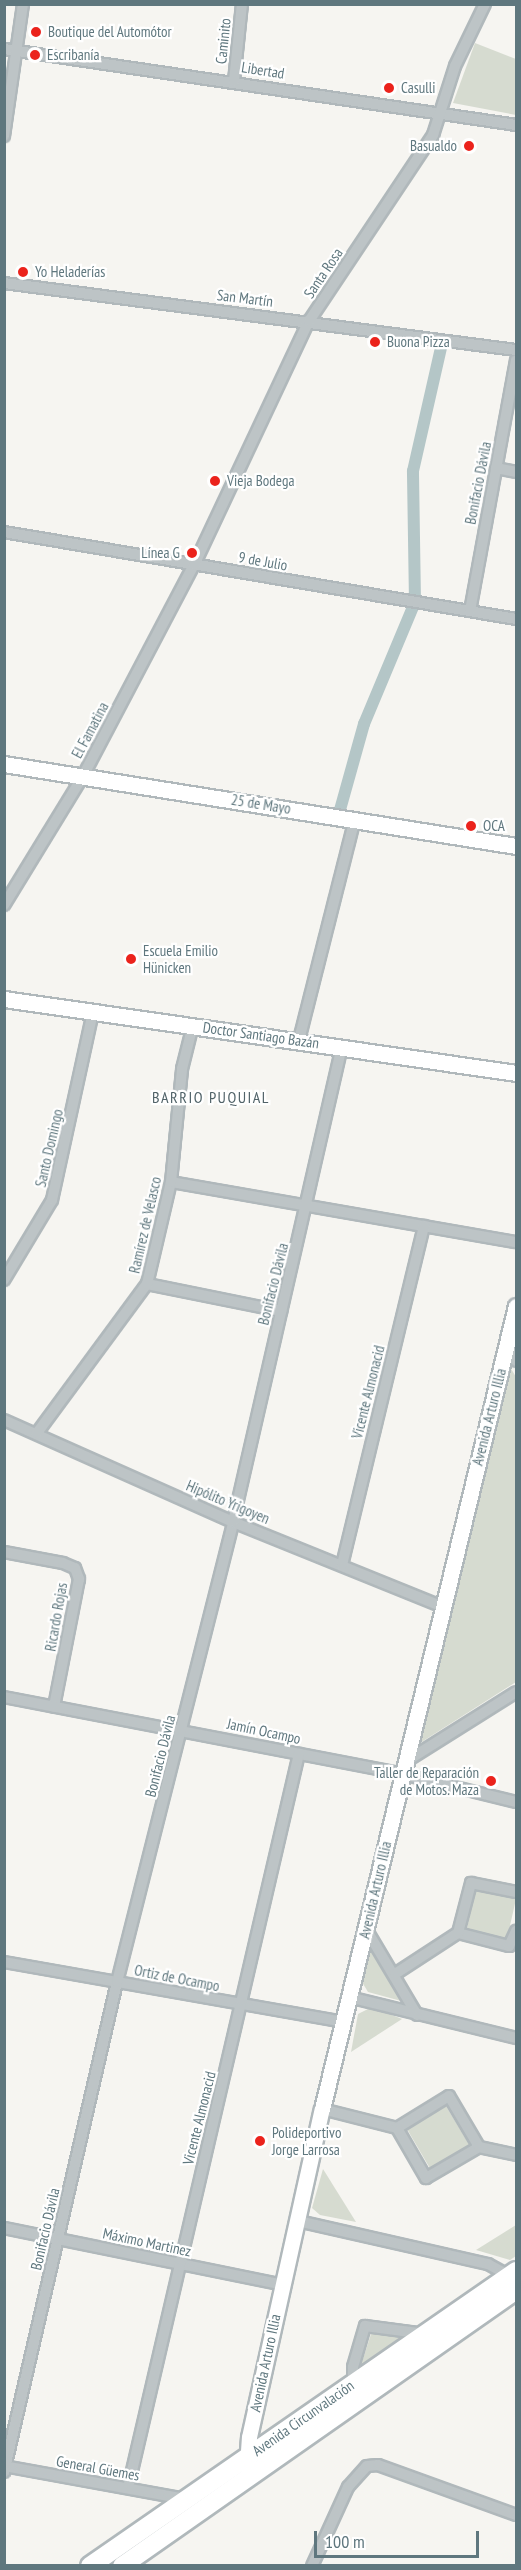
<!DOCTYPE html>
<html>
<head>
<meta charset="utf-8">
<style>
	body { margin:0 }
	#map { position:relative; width:521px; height:2570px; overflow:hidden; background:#f6f5f1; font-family:"PT Sans Narrow",sans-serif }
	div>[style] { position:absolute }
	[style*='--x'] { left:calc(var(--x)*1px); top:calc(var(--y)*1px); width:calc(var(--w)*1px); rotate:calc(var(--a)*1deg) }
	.green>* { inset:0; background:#d6dbd0 }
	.canal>* { height:12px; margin:-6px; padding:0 6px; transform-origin:6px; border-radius:6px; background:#b4c6c7 }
	.roads { filter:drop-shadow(2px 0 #b0b8bb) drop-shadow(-2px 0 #b0b8bb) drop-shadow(0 2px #b0b8bb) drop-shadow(0 -2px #b0b8bb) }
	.street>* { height:10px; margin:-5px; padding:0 5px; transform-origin:5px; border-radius:5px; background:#bdc4c6 }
	.secondary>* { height:15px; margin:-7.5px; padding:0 7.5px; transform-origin:7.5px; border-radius:7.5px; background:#fff }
	.primary>* { height:18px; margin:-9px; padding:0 9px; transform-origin:9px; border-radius:9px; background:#fff }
	.dots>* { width:16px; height:16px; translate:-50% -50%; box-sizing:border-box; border:3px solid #fff; border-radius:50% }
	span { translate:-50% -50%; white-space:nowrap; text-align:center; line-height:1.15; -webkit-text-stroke:4.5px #fff; paint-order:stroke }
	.poi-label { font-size:15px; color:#5f777e }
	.left { translate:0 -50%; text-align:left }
	.right { translate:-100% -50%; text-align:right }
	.street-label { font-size:15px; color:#5f777e }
	.neighbourhood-label { font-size:16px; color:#516369; letter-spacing:1.5px }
	.frame { position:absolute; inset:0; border:6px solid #5f777e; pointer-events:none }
	.scale { position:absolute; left:314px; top:2531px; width:165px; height:27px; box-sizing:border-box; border:3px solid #5f777e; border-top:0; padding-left:8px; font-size:18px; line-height:21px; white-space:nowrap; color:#5f777e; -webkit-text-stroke:4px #fff; paint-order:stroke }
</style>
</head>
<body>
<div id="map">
	<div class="green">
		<div style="clip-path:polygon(475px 43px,516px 59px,516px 115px,453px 103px)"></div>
		<div style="clip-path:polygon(510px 1367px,516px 1377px,516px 1682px,420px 1743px)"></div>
		<div style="clip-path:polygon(476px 1889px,516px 1899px,507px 1939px,467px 1928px)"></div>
		<div style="clip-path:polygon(370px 1948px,405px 2002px,368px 1992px,362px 1982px)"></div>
		<div style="clip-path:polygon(372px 2007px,402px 2019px,351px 2052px,358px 2014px)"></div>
		<div style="clip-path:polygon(446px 2106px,470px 2146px,431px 2170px,407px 2129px)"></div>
		<div style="clip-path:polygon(323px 2169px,356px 2222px,320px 2215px,312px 2208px)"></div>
		<div style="clip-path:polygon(516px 2225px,516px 2256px,510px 2260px,476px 2250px)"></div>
		<div style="clip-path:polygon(372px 2331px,402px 2337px,360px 2368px)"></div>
	</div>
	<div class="canal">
		<div style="--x:338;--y:817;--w:97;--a:-74.4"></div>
		<div style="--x:364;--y:724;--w:132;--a:-67.3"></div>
		<div style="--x:415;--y:602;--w:131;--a:-90.9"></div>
		<div style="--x:413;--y:471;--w:135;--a:-77.2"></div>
	</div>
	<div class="roads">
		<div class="street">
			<div style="--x:4;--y:49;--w:518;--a:8.44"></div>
			<div style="--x:234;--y:81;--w:77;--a:-84.1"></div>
			<div style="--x:4;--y:136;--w:133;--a:-81.8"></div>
			<div style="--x:4;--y:283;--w:516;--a:7.46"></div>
			<div style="--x:496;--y:468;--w:20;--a:11"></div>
			<div style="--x:4;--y:532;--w:519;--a:9.64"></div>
			<div style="--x:470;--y:611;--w:255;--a:-79.6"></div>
			<div style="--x:4;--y:905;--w:151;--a:-58.5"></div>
			<div style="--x:83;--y:776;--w:238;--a:-62.3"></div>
			<div style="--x:194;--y:565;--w:270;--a:-64.8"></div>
			<div style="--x:309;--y:321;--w:224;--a:-56.3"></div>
			<div style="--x:433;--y:135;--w:72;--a:-72.3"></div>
			<div style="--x:455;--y:66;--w:69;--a:-64.2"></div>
			<div style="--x:299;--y:1040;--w:228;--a:-75.8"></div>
			<div style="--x:171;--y:1182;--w:350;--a:9.9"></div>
			<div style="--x:4;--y:1280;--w:93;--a:-59"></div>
			<div style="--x:52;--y:1200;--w:192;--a:-77.7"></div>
			<div style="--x:147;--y:1284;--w:137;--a:11.4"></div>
			<div style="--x:507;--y:1345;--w:18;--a:61"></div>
			<div style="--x:4;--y:1420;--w:251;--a:24"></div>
			<div style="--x:233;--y:1522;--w:224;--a:22"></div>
			<div style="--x:37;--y:1433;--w:185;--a:-53.6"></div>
			<div style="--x:147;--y:1284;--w:105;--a:-76.8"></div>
			<div style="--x:171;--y:1182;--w:114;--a:-84.4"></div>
			<div style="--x:182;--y:1069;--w:45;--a:-76"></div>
			<div style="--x:4;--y:1552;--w:60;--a:10.6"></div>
			<div style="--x:63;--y:1563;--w:13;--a:23"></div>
			<div style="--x:75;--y:1568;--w:12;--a:70"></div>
			<div style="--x:79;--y:1579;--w:130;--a:101.1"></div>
			<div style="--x:342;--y:1565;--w:349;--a:-76.4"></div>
			<div style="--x:4;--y:1697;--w:405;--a:10.9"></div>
			<div style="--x:402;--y:1774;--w:117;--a:13.8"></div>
			<div style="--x:405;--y:1762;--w:131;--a:-32.2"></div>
			<div style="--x:366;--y:1929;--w:100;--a:59.3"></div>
			<div style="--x:458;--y:1933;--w:53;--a:14.3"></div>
			<div style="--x:509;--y:1946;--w:17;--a:-65"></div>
			<div style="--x:4;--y:1962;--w:344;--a:10"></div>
			<div style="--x:395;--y:1974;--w:75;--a:-33.1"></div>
			<div style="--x:458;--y:1933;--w:52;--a:-75.4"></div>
			<div style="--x:471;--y:1883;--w:46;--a:11.3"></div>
			<div style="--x:349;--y:1997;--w:172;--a:13.8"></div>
			<div style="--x:322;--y:2109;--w:77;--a:14.2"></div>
			<div style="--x:397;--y:2128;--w:61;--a:-31.6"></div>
			<div style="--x:449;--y:2096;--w:59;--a:59.5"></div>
			<div style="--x:397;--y:2128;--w:58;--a:59.9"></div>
			<div style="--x:426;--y:2178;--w:61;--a:-30.3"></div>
			<div style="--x:479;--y:2147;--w:38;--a:12"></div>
			<div style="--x:298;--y:2221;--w:195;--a:12.8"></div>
			<div style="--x:488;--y:2264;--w:25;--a:29"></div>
			<div style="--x:4;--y:2228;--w:285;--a:11.5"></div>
			<div style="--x:353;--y:2384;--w:17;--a:-90"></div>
			<div style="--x:353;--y:2367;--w:43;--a:-73.7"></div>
			<div style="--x:365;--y:2326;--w:61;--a:7.6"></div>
			<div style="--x:4;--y:2466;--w:185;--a:10.3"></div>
			<div style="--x:4;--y:2472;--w:503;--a:-77.01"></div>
			<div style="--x:117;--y:1982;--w:474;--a:-75.8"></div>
			<div style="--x:233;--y:1522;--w:487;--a:-77.1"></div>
			<div style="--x:128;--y:2488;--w:754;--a:-76.89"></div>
			<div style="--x:312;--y:2566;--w:87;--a:-65.5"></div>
			<div style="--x:348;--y:2487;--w:28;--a:-48"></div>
			<div style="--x:367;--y:2466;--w:11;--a:-5"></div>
			<div style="--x:378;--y:2465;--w:147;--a:19.9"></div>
		</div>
		<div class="secondary">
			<div style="--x:4;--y:764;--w:519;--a:9.1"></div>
			<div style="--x:4;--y:999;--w:517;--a:8.22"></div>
			<div style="--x:247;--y:2465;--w:28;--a:-86"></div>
			<div style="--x:249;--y:2437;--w:336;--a:-77.5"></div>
			<div style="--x:322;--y:2109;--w:826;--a:-76.42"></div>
		</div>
		<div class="primary">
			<div style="--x:90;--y:2566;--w:518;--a:-34.7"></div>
			<div style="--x:122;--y:2566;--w:481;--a:-35"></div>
		</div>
	</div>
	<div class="dots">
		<div style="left:36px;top:32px;background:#eb231c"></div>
		<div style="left:35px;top:55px;background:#eb231c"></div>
		<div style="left:389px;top:88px;background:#eb231c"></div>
		<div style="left:469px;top:146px;background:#eb231c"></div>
		<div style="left:23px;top:272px;background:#eb231c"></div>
		<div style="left:375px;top:342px;background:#eb231c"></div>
		<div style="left:215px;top:481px;background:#eb231c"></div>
		<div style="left:192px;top:553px;background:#eb231c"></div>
		<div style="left:471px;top:826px;background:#eb231c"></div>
		<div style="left:131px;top:959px;background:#eb231c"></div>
		<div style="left:491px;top:1781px;background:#eb231c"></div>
		<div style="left:260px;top:2141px;background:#eb231c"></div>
	</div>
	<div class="poi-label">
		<span class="left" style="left:48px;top:32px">Boutique del Automótor</span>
		<span class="left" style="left:47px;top:55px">Escribanía</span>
		<span class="left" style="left:401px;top:88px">Casulli</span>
		<span class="right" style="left:457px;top:146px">Basualdo</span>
		<span class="left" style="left:35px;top:272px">Yo Heladerías</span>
		<span class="left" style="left:387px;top:342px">Buona Pizza</span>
		<span class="left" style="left:227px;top:481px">Vieja Bodega</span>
		<span class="right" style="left:180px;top:553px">Línea G</span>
		<span class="left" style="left:483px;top:826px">OCA</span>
		<span class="left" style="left:143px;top:959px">Escuela Emilio<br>Hünicken</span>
		<span class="right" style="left:479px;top:1781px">Taller de Reparación<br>de Motos. Maza</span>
		<span class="left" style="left:272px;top:2141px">Polideportivo<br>Jorge Larrosa</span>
	</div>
	<div class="street-label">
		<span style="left:223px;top:41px;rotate:-84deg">Caminito</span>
		<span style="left:263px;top:70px;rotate:9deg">Libertad</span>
		<span style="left:323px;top:273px;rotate:-56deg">Santa Rosa</span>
		<span style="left:245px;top:298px;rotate:7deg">San Martín</span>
		<span style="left:478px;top:483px;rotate:-79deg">Bonifacio Dávila</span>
		<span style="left:263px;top:561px;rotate:10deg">9 de Julio</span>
		<span style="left:90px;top:730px;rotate:-62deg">El Famatina</span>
		<span style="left:261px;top:804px;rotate:9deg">25 de Mayo</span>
		<span style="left:261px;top:1035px;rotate:8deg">Doctor Santiago Bazán</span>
		<span style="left:49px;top:1148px;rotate:-77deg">Santo Domingo</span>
		<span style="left:145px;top:1225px;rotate:-77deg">Ramírez de Velasco</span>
		<span style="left:273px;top:1284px;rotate:-76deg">Bonifacio Dávila</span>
		<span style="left:368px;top:1392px;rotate:-76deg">Vicente Almonacid</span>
		<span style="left:489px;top:1417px;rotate:-76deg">Avenida Arturo Illia</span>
		<span style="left:228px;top:1502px;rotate:23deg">Hipólito Yrigoyen</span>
		<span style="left:56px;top:1617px;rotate:-80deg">Ricardo Rojas</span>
		<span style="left:264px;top:1731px;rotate:12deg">Jamín Ocampo</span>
		<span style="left:160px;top:1756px;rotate:-76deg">Bonifacio Dávila</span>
		<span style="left:375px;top:1890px;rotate:-77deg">Avenida Arturo Illia</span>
		<span style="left:177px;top:1978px;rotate:11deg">Ortiz de Ocampo</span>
		<span style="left:199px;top:2118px;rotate:-76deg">Vicente Almonacid</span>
		<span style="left:45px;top:2229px;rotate:-77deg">Bonifacio Dávila</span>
		<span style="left:147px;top:2242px;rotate:12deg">Máximo Martinez</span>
		<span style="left:265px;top:2363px;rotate:-78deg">Avenida Arturo Illia</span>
		<span style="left:303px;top:2418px;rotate:-35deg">Avenida Circunvalación</span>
		<span style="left:98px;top:2468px;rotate:10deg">General Güemes</span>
	</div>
	<div class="neighbourhood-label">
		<span style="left:211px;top:1097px">BARRIO PUQUIAL</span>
	</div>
	<div class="frame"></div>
	<div class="scale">100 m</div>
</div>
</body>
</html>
